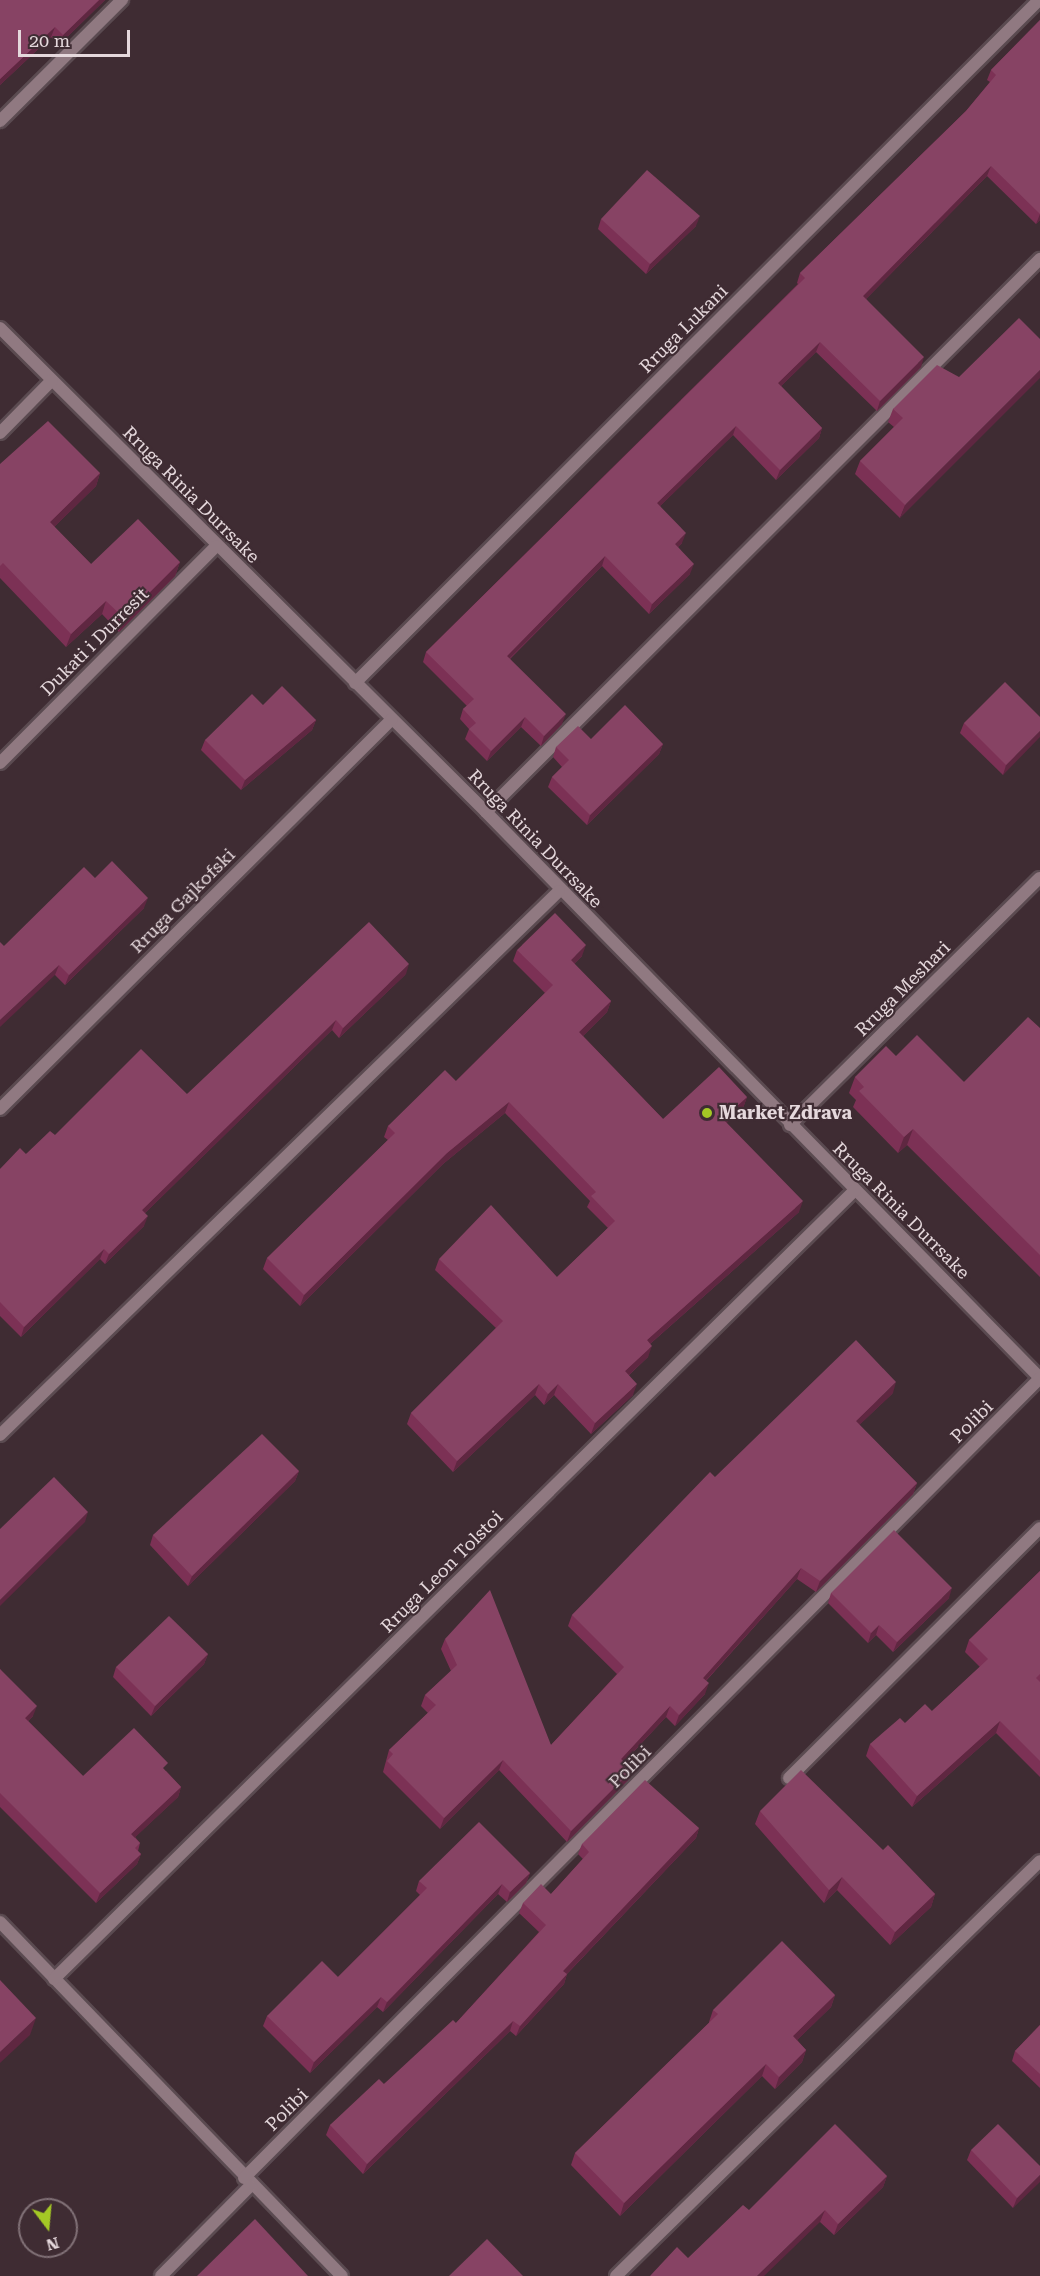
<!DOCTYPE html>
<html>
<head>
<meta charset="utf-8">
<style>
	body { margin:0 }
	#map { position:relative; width:1040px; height:2276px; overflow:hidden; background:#3f2c33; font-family:"Roboto Serif",serif }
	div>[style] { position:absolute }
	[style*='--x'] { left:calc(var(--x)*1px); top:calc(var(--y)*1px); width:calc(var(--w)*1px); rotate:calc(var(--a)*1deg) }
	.roads { filter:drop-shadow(2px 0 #5b4b51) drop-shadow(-2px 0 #5b4b51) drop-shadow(0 2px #5b4b51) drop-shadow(0 -2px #5b4b51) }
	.minor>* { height:12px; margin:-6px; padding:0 6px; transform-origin:6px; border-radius:6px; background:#907981 }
	.wall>* { inset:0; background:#7c3155 }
	.shaded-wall>* { inset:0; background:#5f2741 }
	.building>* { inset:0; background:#874364 }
	.dots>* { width:16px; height:16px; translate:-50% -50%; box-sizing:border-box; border:3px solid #3f2c33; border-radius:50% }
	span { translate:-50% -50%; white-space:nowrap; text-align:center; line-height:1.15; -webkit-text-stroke:4.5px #3f2c33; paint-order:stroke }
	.street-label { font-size:18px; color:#e5d8dc }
	.poi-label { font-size:18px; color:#e5d8dc; font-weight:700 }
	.left { translate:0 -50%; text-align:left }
	.north { position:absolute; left:18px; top:2198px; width:60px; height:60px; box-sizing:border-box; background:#3f2c33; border:2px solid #817177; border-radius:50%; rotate:164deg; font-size:16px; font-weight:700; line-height:24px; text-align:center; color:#e5d8dc }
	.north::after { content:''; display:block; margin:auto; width:21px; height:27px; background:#a4c825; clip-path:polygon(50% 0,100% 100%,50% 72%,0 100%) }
	.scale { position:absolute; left:18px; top:30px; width:112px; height:27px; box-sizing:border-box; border:3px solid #e5d8dc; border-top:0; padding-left:8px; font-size:18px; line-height:21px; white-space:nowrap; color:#e5d8dc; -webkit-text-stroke:4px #3f2c33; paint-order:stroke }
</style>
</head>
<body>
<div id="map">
	<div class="roads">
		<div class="minor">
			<div style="--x:0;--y:121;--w:172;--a:-44.8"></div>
			<div style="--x:0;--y:328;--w:686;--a:44.88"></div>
			<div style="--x:486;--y:812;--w:792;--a:45.61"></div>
			<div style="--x:0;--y:433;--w:74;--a:-45.5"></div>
			<div style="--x:355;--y:683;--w:967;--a:-44.96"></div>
			<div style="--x:0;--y:763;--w:306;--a:-45.1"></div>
			<div style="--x:486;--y:812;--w:783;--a:-44.95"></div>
			<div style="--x:0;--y:1109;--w:553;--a:-44.85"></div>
			<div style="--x:790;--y:1125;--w:351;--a:-44.7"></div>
			<div style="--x:0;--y:1435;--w:780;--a:-44.22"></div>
			<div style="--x:789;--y:1778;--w:354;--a:-44.9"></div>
			<div style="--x:0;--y:1922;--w:492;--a:46"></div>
			<div style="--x:54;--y:1979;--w:1124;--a:-44.57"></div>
			<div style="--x:244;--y:2178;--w:1129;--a:-45.14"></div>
			<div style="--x:161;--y:2276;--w:127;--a:-45.3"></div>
			<div style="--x:616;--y:2276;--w:593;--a:-44.39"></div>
		</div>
	</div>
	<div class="wall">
		<div style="clip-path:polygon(0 0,105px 0,59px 45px,51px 37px,0 85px)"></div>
		<div style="clip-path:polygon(1040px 20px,1040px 220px,1036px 224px,987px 176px,866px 299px,921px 367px,877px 411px,816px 352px,781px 386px,822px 428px,819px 438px,776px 480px,733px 435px,660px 506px,682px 543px,678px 547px,690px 574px,649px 614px,602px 566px,510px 659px,562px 724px,541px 746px,521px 727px,487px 761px,465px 739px,469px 729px,460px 719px,463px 709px,467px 706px,423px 662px,426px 652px,798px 284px,797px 283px,800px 273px,966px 111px,990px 82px,987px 80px,991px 70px)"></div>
		<div style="clip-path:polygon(601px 219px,696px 226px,646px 274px,598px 229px)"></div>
		<div style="clip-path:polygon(959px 377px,900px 518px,855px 474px,860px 461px,894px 427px,888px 422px,893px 409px)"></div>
		<div style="clip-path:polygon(0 464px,100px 473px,96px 486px,54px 527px,91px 564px,180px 562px,175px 576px,119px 632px,102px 614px,66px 647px,0 578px)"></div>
		<div style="clip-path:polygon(263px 705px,316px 720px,312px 730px,241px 790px,201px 750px,205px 740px)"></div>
		<div style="clip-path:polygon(1040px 717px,1003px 775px,960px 733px,964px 723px)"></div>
		<div style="clip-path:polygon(591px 739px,663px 744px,659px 754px,587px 825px,548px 787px,552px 777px,562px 767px,553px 757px,556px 747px)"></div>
		<div style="clip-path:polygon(95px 878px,144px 908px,65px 985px,55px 975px,4px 946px)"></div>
		<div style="clip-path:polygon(517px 950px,582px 956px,574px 964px,611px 1001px,607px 1012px,583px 1036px,663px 1119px,747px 1097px,743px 1108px,726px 1123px,799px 1212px,650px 1344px,648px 1357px,629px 1375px,633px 1395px,591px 1434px,554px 1395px,544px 1405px,535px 1395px,453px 1472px,407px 1424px,411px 1413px,496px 1328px,435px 1270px,439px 1259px,557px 1277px,608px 1228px,587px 1207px,590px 1201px,505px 1113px,443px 1164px,300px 1306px,263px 1269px,267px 1258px,388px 1140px,384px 1137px,388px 1126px,456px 1081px,545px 993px,513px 961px)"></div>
		<div style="clip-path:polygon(406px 974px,339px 1038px,332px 1030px,145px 1213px,144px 1226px,105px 1264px,100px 1259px,21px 1337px,0 1316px,0 1169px,26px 1154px,55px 1135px,187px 1094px)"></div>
		<div style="clip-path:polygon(1040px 1028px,1040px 1277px,907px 1145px,898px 1153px,853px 1107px,856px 1100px,849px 1093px,855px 1077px,896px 1056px,964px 1082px)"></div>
		<div style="clip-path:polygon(893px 1393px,859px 1425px,917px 1483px,913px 1494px,816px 1592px,797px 1579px,706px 1681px,705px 1694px,675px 1726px,666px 1717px,625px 1761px,633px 1769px,629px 1779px,567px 1842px,499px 1770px,440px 1829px,383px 1772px,389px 1750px,428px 1713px,421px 1706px,425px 1695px,451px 1671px,441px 1649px,445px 1639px,551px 1745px,617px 1674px,568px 1626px,572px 1615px,715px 1477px)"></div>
		<div style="clip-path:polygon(299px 1471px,295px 1481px,188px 1586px,150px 1545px,153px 1535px)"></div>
		<div style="clip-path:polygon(1040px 1571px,1040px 1777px,996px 1733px,912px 1807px,866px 1756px,870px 1744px,905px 1723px,932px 1711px,980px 1667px,965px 1652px,969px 1640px)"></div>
		<div style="clip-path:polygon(831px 1593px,949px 1598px,893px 1652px,876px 1635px,868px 1643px,828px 1603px)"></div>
		<div style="clip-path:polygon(208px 1654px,204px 1664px,151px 1716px,113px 1677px,116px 1667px)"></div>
		<div style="clip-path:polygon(0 1669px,33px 1716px,28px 1721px,83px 1776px,166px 1771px,181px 1787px,178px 1797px,135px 1837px,140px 1843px,138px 1851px,141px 1854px,137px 1864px,96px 1903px,0 1807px)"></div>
		<div style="clip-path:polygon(760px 1811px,883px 1850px,935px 1894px,931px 1907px,890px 1945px,837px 1890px,824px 1903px,755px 1824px)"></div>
		<div style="clip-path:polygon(699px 1828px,696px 1838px,567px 1974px,564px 1984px,516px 2036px,510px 2031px,363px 2174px,326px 2135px,330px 2125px,384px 2084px,456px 2023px,539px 1932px,519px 1913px,523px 1903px,551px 1894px,583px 1859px,578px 1854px,582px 1844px)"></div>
		<div style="clip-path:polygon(530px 1873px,526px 1883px,507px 1902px,498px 1894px,383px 2012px,377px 2007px,310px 2073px,263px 2026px,267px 2016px,338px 1977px,420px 1895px,416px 1891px,419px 1881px)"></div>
		<div style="clip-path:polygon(835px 1995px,831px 2007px,797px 2040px,806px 2050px,802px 2062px,775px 2089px,762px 2076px,620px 2216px,571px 2165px,575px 2153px,709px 2023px,709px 2022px,713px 2010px)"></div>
		<div style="clip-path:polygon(1040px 2025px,1040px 2088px,1012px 2061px,1015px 2051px)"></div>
		<div style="clip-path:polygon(971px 2150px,1040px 2166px,1013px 2208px,967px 2160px)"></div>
		<div style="clip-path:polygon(887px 2176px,883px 2187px,834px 2235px,820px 2222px,688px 2258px)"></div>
	</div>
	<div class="shaded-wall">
		<div style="clip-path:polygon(99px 0,105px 0,59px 45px,63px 35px)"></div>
		<div style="clip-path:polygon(55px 27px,51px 37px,0 85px,0 79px)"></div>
		<div style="clip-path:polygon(991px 166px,987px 176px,859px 306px,863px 296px)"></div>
		<div style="clip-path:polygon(1040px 214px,1040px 220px,1036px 224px)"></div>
		<div style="clip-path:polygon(700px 216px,696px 226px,646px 274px,650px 264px)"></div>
		<div style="clip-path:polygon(820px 342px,816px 352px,774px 393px,778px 383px)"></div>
		<div style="clip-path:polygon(924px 357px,921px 367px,877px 411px,880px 401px)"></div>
		<div style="clip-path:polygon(1040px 370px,1040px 378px,900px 518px,905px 505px)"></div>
		<div style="clip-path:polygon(736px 426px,733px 435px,653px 513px,657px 503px)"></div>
		<div style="clip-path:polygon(822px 428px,819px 438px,776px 480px,780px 470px)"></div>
		<div style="clip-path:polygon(100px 473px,96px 486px,45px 536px,50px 522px)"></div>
		<div style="clip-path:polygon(686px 533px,682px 543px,671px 554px,675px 544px)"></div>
		<div style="clip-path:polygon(605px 556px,602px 566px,503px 665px,507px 656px)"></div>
		<div style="clip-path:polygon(180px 562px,175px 576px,119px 632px,124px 618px)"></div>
		<div style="clip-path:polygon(694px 564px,690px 574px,649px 614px,652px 604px)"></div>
		<div style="clip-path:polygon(106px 601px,102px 614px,66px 647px,71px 634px)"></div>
		<div style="clip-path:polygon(566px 714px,562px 724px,541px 746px,544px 736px)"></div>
		<div style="clip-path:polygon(525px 717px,521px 727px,487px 761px,491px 751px)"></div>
		<div style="clip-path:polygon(316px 720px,312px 730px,241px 790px,245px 780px)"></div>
		<div style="clip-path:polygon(1040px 731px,1040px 737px,1003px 775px,1006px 765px)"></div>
		<div style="clip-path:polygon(663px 744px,659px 754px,587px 825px,590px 815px)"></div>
		<div style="clip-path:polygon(148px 898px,144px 908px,65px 985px,69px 975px)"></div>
		<div style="clip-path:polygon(586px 945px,582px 956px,567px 971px,571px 960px)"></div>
		<div style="clip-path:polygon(409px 964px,406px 974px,339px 1038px,343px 1028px)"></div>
		<div style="clip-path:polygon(59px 965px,55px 975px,0 1027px,0 1020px)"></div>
		<div style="clip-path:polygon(611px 1001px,607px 1012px,576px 1043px,579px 1032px)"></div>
		<div style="clip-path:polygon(336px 1020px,332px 1030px,138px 1220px,142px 1210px)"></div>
		<div style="clip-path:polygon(747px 1097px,743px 1108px,719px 1130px,723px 1119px)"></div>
		<div style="clip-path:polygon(509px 1102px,505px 1113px,443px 1164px,300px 1306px,304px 1295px,447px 1153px)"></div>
		<div style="clip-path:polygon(913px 1129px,907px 1145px,898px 1153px,904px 1137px)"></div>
		<div style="clip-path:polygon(803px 1201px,799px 1212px,643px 1350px,647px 1340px)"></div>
		<div style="clip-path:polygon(148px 1216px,144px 1226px,105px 1264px,109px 1254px)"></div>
		<div style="clip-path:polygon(104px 1249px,100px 1259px,21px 1337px,24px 1327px)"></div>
		<div style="clip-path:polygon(652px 1346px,648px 1357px,621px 1382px,625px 1371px)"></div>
		<div style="clip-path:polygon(896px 1382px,893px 1393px,852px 1432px,856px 1421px)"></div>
		<div style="clip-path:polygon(539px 1384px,535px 1395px,453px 1472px,457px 1461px)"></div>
		<div style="clip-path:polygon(558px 1384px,554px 1395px,544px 1405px,548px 1394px)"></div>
		<div style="clip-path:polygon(637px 1384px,633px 1395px,591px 1434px,595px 1423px)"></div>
		<div style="clip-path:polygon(299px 1471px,295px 1481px,188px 1586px,192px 1576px)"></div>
		<div style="clip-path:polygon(917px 1483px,913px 1494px,816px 1592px,820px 1581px)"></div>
		<div style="clip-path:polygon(88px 1512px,85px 1522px,0 1606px,0 1600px)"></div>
		<div style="clip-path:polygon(801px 1568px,797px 1579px,699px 1688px,703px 1678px)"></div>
		<div style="clip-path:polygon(952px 1588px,949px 1598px,893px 1652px,897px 1642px)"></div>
		<div style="clip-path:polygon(879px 1625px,876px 1635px,868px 1643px,871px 1633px)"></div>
		<div style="clip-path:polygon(208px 1654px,204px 1664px,151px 1716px,155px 1706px)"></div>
		<div style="clip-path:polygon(709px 1683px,705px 1694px,675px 1726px,679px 1715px)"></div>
		<div style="clip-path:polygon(37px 1706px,33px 1716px,21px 1728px,25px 1718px)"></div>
		<div style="clip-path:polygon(670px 1706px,666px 1717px,617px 1769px,621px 1759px)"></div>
		<div style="clip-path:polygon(1000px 1721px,996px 1733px,912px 1807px,917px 1796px)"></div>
		<div style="clip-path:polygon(503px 1760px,499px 1770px,440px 1829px,444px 1818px)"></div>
		<div style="clip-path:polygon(633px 1769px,629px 1779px,567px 1842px,571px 1831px)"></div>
		<div style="clip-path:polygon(181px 1787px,178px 1797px,128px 1844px,131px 1834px)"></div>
		<div style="clip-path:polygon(699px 1828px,696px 1838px,560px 1981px,563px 1971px)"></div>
		<div style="clip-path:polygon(141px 1854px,137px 1864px,96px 1903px,100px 1893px)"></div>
		<div style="clip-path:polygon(530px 1873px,526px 1883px,507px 1902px,510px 1892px)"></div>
		<div style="clip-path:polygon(842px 1877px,837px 1890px,824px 1903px,829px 1890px)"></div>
		<div style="clip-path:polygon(502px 1884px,498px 1894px,383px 2012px,387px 2002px)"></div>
		<div style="clip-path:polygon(935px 1894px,931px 1907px,890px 1945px,895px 1932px)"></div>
		<div style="clip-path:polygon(567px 1974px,564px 1984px,516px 2036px,520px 2026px)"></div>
		<div style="clip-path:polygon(835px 1995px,831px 2007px,789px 2048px,793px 2036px)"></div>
		<div style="clip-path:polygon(381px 1997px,377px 2007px,310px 2073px,314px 2062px)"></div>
		<div style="clip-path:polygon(36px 2018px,30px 2035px,0 2063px,0 2052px)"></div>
		<div style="clip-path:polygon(513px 2021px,510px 2031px,363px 2174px,367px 2164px)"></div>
		<div style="clip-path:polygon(806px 2050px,802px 2062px,775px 2089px,779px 2077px)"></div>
		<div style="clip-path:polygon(766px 2064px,762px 2076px,620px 2216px,624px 2203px)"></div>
		<div style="clip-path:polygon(1040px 2175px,1040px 2182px,1013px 2208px,1017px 2198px)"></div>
		<div style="clip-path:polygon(887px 2176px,883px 2187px,834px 2235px,838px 2224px)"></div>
		<div style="clip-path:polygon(825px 2210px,820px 2222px,764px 2276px,757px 2276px)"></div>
	</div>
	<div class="building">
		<div style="clip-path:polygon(0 0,99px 0,63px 35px,55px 27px,0 79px)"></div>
		<div style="clip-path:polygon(1040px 20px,1040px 214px,991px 166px,863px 296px,924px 357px,880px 401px,820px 342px,778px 383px,822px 428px,780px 470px,736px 426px,657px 503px,686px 533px,675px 544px,694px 564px,652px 604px,605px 556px,507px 656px,566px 714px,544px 736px,525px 717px,491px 751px,469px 729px,476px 723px,463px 709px,474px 699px,426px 652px,805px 278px,800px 273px,966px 111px,996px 75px,991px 70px)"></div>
		<div style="clip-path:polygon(647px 170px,700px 216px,650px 264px,601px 219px)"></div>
		<div style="clip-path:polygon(1019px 318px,1040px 339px,1040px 370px,905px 505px,860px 461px,903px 418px,893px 409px,937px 365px,959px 377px)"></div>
		<div style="clip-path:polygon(48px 421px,100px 473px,50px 522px,91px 564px,138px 519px,180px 562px,124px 618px,106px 601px,71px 634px,3px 563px,0 566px,0 464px)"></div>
		<div style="clip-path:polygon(1005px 682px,1040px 717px,1040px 731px,1006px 765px,964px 723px)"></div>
		<div style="clip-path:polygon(282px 686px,316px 720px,245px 780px,205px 740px,252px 694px,263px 705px)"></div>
		<div style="clip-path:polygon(625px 705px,663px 744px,590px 815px,552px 777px,569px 760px,556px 747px,578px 726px,591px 739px)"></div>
		<div style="clip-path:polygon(112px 861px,148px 898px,69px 975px,59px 965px,0 1020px,0 942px,4px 946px,84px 867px,95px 878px)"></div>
		<div style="clip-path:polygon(555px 913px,586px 945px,571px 960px,611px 1001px,579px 1032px,663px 1119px,719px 1067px,747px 1097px,723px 1119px,803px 1201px,647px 1340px,652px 1346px,625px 1371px,637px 1384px,595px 1423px,558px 1384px,548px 1394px,539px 1384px,457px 1461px,411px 1413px,503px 1321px,439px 1259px,491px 1205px,557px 1277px,615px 1221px,591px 1196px,596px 1192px,509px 1102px,447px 1153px,304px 1295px,267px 1258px,395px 1133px,388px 1126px,445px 1070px,456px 1081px,553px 985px,517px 950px)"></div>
		<div style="clip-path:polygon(369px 922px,409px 964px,343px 1028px,336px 1020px,142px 1210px,148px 1216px,109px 1254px,104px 1249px,24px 1327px,0 1302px,0 1169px,20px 1148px,26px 1154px,50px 1131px,55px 1135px,141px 1049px,187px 1094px)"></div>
		<div style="clip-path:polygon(1028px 1017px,1040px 1028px,1040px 1255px,913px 1129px,904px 1137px,859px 1091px,864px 1087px,855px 1077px,886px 1046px,896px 1056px,917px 1035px,964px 1082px)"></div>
		<div style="clip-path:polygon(856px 1340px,896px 1382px,856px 1421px,917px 1483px,820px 1581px,801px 1568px,703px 1678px,709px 1683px,679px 1715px,670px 1706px,621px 1759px,633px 1769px,571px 1831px,503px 1760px,444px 1818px,387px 1761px,393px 1754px,389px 1750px,436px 1705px,425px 1695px,457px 1665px,445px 1639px,490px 1590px,551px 1745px,624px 1667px,572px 1615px,710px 1472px,715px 1477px)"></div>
		<div style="clip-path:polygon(262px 1434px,299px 1471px,192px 1576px,153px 1535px)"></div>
		<div style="clip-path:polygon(54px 1477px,88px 1512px,0 1600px,0 1529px)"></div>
		<div style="clip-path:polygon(894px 1530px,952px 1588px,897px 1642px,879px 1625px,871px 1633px,831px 1593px)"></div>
		<div style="clip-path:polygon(1040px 1571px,1040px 1674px,1036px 1678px,1040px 1682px,1040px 1761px,1000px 1721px,917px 1796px,870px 1744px,900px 1718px,905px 1723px,925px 1704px,932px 1711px,988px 1659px,969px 1640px)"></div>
		<div style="clip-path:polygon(169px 1616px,208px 1654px,155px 1706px,116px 1667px)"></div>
		<div style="clip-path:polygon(0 1669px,37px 1706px,25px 1718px,83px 1776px,134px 1728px,168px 1763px,163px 1768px,181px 1787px,131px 1834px,140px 1843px,135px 1848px,141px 1854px,100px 1893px,0 1793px)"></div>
		<div style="clip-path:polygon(801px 1770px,883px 1850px,888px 1845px,935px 1894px,895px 1932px,842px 1877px,829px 1890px,760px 1811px)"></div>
		<div style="clip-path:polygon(645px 1780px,699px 1828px,563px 1971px,567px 1974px,520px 2026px,513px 2021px,367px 2164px,330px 2125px,379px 2079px,384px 2084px,453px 2020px,456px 2023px,546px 1925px,523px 1903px,541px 1884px,551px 1894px,589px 1852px,582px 1844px)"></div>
		<div style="clip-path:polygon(479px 1822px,530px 1873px,510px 1892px,502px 1884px,387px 2002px,381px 1997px,314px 2062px,267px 2016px,322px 1961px,338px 1977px,427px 1888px,419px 1881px)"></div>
		<div style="clip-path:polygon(782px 1941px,835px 1995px,793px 2036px,806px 2050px,779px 2077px,766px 2064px,624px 2203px,575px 2153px,718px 2014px,713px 2010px)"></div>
		<div style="clip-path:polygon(0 1980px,36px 2018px,0 2052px)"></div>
		<div style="clip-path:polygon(1040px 2025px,1040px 2074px,1015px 2051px)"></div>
		<div style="clip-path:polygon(835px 2124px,887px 2176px,838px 2224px,825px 2210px,757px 2276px,650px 2276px,677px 2247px,688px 2258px,743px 2205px,749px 2210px)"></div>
		<div style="clip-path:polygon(998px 2124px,1040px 2166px,1040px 2175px,1017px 2198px,971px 2150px)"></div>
		<div style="clip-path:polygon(255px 2219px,308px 2276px,197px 2276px)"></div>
		<div style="clip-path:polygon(487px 2239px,523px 2276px,449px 2276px)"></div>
	</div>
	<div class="dots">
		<div style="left:707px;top:1113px;background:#a4c825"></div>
	</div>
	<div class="street-label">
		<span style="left:684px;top:329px;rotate:-45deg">Rruga Lukani</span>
		<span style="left:191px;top:495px;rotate:45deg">Rruga Rinia Durrsake</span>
		<span style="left:95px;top:642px;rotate:-45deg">Dukati i Durresit</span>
		<span style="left:535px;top:839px;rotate:46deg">Rruga Rinia Durrsake</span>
		<span style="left:183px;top:901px;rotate:-45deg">Rruga Gajkofski</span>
		<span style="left:903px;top:989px;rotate:-45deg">Rruga Meshari</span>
		<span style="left:901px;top:1211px;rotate:45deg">Rruga Rinia Durrsake</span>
		<span style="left:972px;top:1422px;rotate:-45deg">Polibi</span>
		<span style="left:442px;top:1572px;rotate:-45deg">Rruga Leon Tolstoi</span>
		<span style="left:630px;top:1767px;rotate:-45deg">Polibi</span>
		<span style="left:287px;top:2110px;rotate:-45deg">Polibi</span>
	</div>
	<div class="poi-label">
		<span class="left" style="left:719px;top:1113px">Market Zdrava</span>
	</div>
	<div class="north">N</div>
	<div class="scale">20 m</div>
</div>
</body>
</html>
